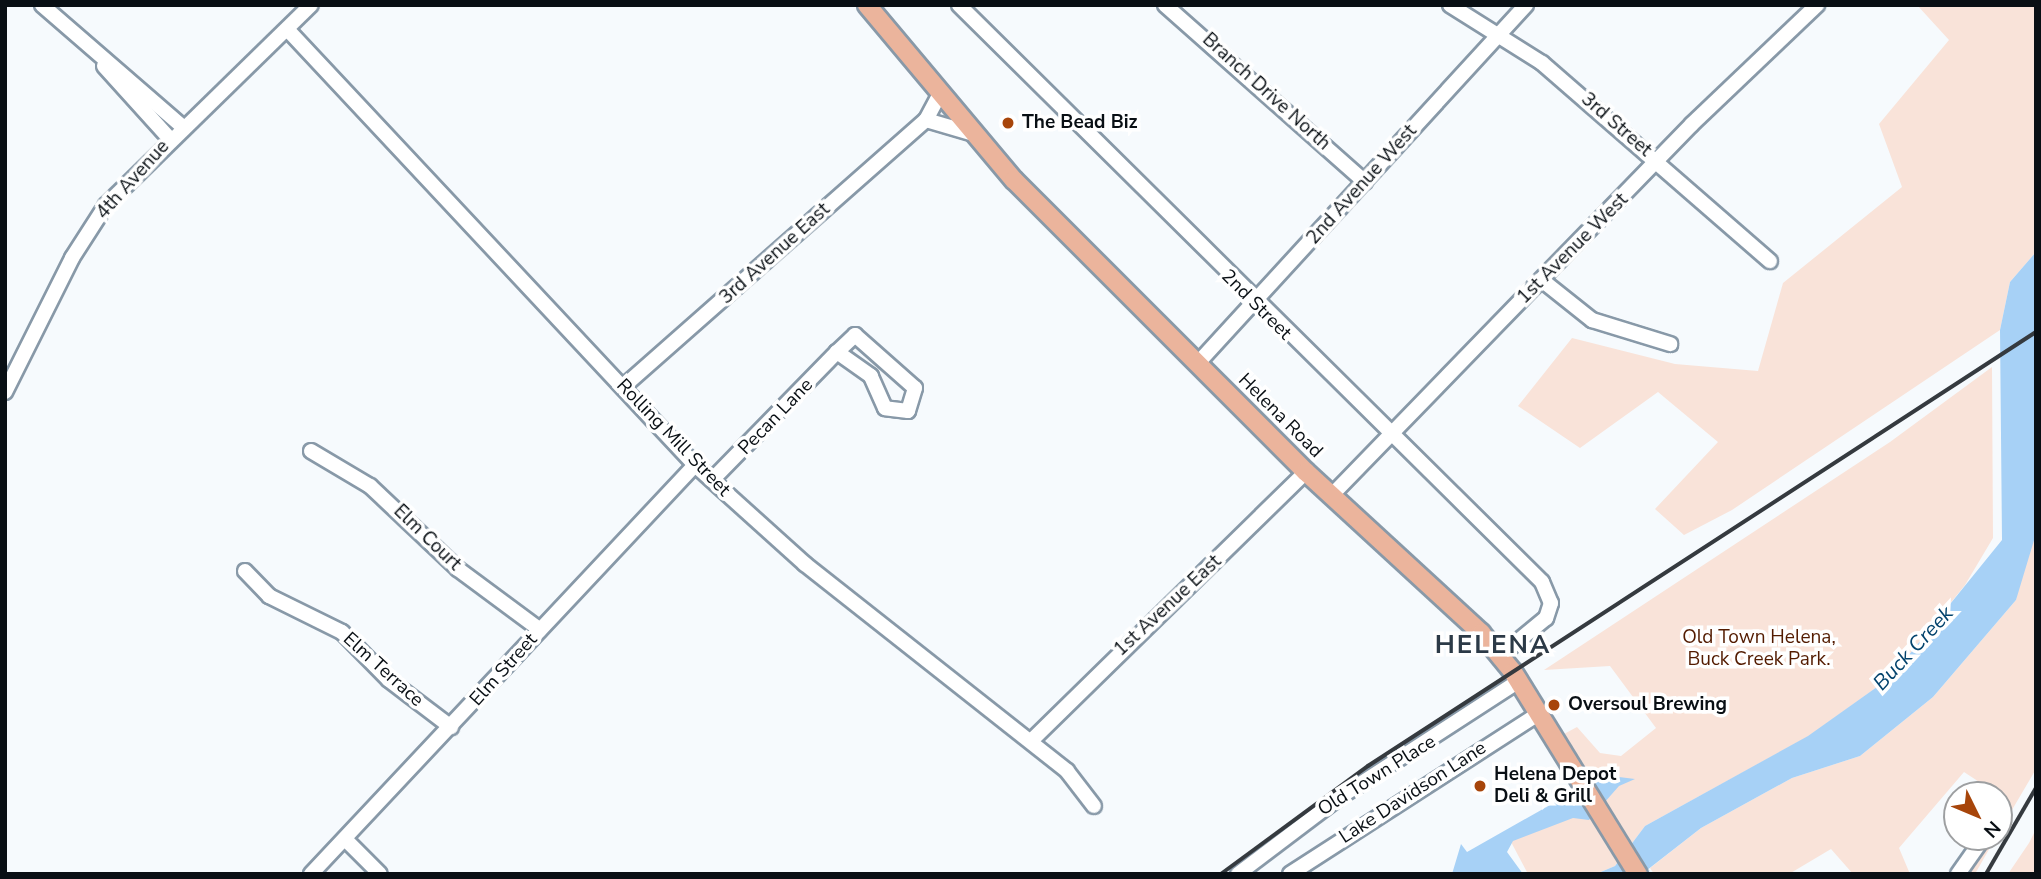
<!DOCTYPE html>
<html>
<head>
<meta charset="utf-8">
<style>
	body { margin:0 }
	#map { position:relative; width:2041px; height:879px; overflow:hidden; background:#f6fafd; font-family:"Nunito Sans",sans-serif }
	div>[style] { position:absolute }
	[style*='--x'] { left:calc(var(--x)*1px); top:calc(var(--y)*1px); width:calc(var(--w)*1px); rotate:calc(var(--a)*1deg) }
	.green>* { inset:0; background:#f9e3d9 }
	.water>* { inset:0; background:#a7d1f6 }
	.roads { filter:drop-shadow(2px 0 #8899a8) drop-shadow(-2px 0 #8899a8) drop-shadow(0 2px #8899a8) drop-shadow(0 -2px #8899a8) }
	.minor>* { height:14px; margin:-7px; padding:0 7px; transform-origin:7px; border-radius:7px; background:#fff }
	.major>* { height:18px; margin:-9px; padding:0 9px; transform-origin:9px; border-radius:9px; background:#ebb49c }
	.rail>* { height:3.5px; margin:-1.75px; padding:0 1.75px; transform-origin:1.75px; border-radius:1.75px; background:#353a3f }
	.dots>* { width:19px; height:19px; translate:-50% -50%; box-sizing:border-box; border:4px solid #fff; border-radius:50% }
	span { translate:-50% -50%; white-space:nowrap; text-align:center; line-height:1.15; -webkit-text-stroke:7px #fff; paint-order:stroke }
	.street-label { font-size:19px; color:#090f14 }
	.poi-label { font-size:19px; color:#090f14; font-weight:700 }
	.left { translate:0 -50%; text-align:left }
	.park-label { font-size:19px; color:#531b00 }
	.water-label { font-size:21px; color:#03436d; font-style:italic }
	.district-label { font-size:26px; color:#2c3a47; font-weight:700; letter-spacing:2px }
	.frame { position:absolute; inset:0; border:7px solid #090f14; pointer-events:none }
	.north { position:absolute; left:1943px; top:781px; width:70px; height:70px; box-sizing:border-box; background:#fff; border:2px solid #9d9fa1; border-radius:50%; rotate:133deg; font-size:19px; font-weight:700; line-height:28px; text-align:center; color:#090f14 }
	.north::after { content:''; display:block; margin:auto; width:24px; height:32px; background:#a7450a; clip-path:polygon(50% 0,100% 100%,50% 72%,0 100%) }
</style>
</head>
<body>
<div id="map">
	<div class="green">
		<div style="clip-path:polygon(1917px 5px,2036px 5px,2036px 252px,2010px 282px,2000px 330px,1732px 510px,1684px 535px,1655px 509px,1718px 442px,1658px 392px,1580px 448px,1518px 406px,1572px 338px,1675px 364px,1758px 371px,1783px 283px,1902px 187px,1879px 124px,1949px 40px)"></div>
		<div style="clip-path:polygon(1992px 367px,1993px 538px,1965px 585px,1891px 677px,1809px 736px,1645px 826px,1615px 866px,1596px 874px,1528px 874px,1510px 840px,1590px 775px,1564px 734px,1577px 727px,1600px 753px,1621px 756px,1656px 728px,1610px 666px,1544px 670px,1890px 442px)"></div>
		<div style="clip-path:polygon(2036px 402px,2036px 769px,1999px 832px,2005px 805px,1999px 795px,1964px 772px,1899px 848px,1910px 874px,1853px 874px,1831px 849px,1789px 874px,1654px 874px,1650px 868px,1701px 828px,1792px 778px,1860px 756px,1933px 697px,2016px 600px)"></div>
		<div style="clip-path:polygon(2036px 829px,2036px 874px,2008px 874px,2029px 843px)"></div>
		<div style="clip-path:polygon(1986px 837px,1996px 837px,1975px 874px,1963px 874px)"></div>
	</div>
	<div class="water">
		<div style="clip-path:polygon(2036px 252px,2035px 537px,2016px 600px,1933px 697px,1860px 756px,1792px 778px,1701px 828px,1642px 874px,1596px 874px,1615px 866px,1645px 826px,1808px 736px,1891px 677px,2002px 540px,2000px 330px,2010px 282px)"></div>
		<div style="clip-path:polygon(1603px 775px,1635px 779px,1619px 786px,1589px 820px,1573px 818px,1513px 841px,1507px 852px,1523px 874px,1452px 874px,1461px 844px,1467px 852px)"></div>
	</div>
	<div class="roads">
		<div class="minor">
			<div style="--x:42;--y:5;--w:186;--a:40.9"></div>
			<div style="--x:959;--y:5;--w:820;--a:44.7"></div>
			<div style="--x:1542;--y:582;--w:23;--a:67"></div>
			<div style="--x:1551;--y:603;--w:16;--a:108"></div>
			<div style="--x:1546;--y:618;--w:58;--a:140.6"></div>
			<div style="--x:1165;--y:5;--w:267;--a:41.5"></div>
			<div style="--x:1450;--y:5;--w:109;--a:32.2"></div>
			<div style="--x:1542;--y:63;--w:302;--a:41"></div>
			<div style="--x:287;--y:29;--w:597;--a:46.9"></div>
			<div style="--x:695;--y:465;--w:148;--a:42"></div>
			<div style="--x:805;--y:564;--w:334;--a:38.3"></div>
			<div style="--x:1067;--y:771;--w:44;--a:52.4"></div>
			<div style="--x:104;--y:66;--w:97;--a:47.9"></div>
			<div style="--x:926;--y:120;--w:50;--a:16.3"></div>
			<div style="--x:1543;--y:281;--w:63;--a:38.5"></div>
			<div style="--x:1592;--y:320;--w:82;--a:17.1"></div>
			<div style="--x:855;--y:335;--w:80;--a:41.5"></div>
			<div style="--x:915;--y:388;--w:24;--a:107"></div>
			<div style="--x:908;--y:411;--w:23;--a:-173"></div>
			<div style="--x:885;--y:408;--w:35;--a:-114"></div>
			<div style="--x:871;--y:376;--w:42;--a:-144.8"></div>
			<div style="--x:837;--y:352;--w:25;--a:-43"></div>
			<div style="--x:1197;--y:364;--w:487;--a:-47.5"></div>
			<div style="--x:623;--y:387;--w:404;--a:-41.4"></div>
			<div style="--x:926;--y:120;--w:30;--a:-62"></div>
			<div style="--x:5;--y:392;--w:150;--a:-63.4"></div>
			<div style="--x:72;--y:258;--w:63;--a:-57.3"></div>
			<div style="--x:106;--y:205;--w:286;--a:-44.3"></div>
			<div style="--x:311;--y:451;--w:69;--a:30.7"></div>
			<div style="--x:370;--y:486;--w:121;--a:43.3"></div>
			<div style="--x:458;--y:569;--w:102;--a:36.6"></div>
			<div style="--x:712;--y:480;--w:179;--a:-45.7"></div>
			<div style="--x:1331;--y:496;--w:518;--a:-45.86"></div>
			<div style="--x:1692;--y:124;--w:173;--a:-43.6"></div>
			<div style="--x:245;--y:571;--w:35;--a:46"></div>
			<div style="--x:269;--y:596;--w:81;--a:26.3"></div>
			<div style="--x:342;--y:632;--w:67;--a:45.6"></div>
			<div style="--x:389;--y:680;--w:78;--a:37.2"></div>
			<div style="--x:1031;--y:741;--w:385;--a:-44.4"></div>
			<div style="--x:345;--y:839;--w:49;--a:45"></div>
			<div style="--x:311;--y:874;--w:561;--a:-46.81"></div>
			<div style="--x:1238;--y:874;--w:124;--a:-37.1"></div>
			<div style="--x:1337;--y:799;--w:217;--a:-33"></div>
			<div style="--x:1290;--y:874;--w:295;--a:-32.8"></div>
			<div style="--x:1958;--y:874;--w:45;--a:-54.9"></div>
		</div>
		<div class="major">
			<div style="--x:867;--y:5;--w:229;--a:50"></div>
			<div style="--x:1014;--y:180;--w:413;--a:45"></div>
			<div style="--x:1306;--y:472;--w:238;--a:42.6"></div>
			<div style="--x:1481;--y:633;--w:50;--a:50.6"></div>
			<div style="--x:1513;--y:672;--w:238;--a:58.3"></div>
		</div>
	</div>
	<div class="rail">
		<div style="--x:1221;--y:874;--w:182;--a:-36.3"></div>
		<div style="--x:1368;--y:766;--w:797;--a:-33.01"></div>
		<div style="--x:1986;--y:874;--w:99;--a:-59.8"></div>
	</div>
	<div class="dots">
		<div style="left:1008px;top:123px;background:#a7450a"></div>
		<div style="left:1554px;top:705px;background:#a7450a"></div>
		<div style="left:1480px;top:786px;background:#a7450a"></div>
	</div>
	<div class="street-label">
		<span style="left:1266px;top:92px;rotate:42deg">Branch Drive North</span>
		<span style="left:1616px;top:125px;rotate:41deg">3rd Street</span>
		<span style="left:133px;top:180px;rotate:-48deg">4th Avenue</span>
		<span style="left:1362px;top:185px;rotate:-48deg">2nd Avenue West</span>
		<span style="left:1573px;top:249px;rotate:-45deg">1st Avenue West</span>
		<span style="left:775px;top:254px;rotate:-42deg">3rd Avenue East</span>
		<span style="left:1256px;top:305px;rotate:45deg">2nd Street</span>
		<span style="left:1280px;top:416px;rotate:45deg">Helena Road</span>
		<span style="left:776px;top:417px;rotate:-46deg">Pecan Lane</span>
		<span style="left:673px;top:438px;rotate:46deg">Rolling Mill Street</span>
		<span style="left:427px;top:538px;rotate:44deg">Elm Court</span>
		<span style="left:1168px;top:606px;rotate:-43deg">1st Avenue East</span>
		<span style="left:383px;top:670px;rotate:42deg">Elm Terrace</span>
		<span style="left:504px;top:670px;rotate:-48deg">Elm Street</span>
		<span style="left:1377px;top:776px;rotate:-32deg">Old Town Place</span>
		<span style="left:1413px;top:793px;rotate:-33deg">Lake Davidson Lane</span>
	</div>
	<div class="poi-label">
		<span class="left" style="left:1022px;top:123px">The Bead Biz</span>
		<span class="left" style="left:1568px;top:705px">Oversoul Brewing</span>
		<span class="left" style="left:1494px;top:786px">Helena Depot<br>Deli &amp; Grill</span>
	</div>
	<div class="park-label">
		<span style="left:1759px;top:649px">Old Town Helena,<br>Buck Creek Park.</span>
	</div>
	<div class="water-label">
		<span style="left:1913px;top:648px;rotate:-47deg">Buck Creek</span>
	</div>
	<div class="district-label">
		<span style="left:1493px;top:645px">HELENA</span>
	</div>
	<div class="frame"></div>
	<div class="north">N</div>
</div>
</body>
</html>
